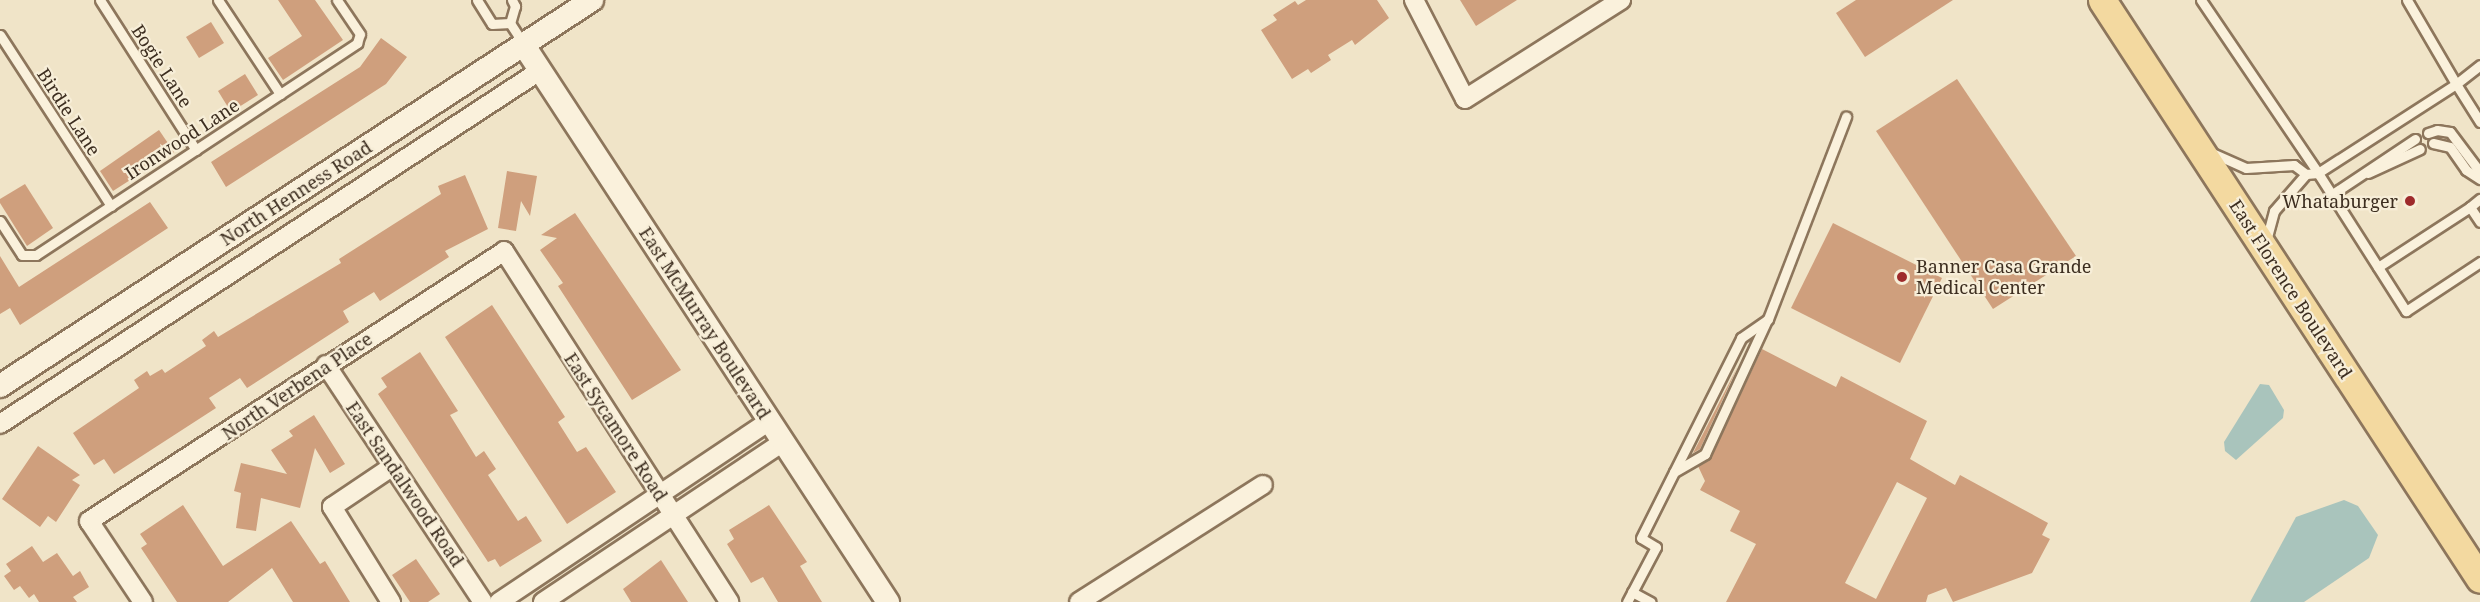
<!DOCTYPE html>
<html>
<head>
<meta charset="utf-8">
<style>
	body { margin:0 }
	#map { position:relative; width:2480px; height:602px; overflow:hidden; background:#f0e4c8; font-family:"Noto Serif",serif }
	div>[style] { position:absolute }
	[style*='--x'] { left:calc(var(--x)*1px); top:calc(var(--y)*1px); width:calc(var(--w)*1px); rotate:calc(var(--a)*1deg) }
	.water>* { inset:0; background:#a9c4bc }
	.building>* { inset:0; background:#cf9f7d }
	.roads { filter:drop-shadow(2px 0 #8d765c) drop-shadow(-2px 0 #8d765c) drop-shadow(0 2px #8d765c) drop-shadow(0 -2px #8d765c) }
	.service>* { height:9px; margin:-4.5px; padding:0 4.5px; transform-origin:4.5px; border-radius:4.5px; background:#faf1dc }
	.minor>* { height:18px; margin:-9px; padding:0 9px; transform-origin:9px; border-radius:9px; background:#faf1dc }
	.tertiary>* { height:22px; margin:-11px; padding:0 11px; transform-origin:11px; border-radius:11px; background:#faf1dc }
	.primary>* { height:27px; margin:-13.5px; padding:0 13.5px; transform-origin:13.5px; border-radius:13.5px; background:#f3d9a0 }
	.dots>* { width:16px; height:16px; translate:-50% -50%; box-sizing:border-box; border:3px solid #f7eed8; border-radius:50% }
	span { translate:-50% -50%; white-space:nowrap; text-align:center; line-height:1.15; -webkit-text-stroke:4.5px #f7eed8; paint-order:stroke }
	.street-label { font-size:18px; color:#3d2e20 }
	.poi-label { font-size:18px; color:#3d2e20 }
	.right { translate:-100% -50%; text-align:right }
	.left { translate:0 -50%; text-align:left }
</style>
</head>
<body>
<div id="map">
	<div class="water">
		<div style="clip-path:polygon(2260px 384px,2269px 385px,2284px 410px,2283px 418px,2236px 460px,2225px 451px,2224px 442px)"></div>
		<div style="clip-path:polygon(2344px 500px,2358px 506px,2378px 535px,2369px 558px,2304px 602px,2250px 602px,2296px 517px)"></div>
	</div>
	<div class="building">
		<div style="clip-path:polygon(278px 0,315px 0,343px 40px,283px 80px,268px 58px,302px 36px)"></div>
		<div style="clip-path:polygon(1306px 0,1377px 0,1389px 18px,1355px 45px,1352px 40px,1328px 55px,1331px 60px,1311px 73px,1308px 69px,1292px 79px,1261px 30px,1277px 20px,1273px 15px,1295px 1px,1298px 5px)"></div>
		<div style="clip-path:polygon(1460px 0,1517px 0,1476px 26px)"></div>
		<div style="clip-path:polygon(1856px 0,1953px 0,1865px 57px,1836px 13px)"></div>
		<div style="clip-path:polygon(211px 22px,224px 43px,199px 58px,186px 37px)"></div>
		<div style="clip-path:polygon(381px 38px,407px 57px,386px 84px,226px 187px,211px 162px,360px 67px)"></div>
		<div style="clip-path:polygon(245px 74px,258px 95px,231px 112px,218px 91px)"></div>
		<div style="clip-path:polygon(1957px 79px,2076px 256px,1993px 309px,1876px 131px)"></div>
		<div style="clip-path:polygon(159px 130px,174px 152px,113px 191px,100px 171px)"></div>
		<div style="clip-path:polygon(507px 171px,537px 176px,530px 216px,521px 201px,516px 231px,498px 228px)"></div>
		<div style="clip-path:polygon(465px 175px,488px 229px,445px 251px,449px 257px,380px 301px,374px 292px,343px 311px,349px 322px,247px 388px,240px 378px,209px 398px,216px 408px,114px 474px,104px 459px,94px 465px,73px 433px,139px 388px,134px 380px,147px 371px,150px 376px,162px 369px,165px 373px,206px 346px,202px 340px,214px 331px,218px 337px,341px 263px,339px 259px,441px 194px,438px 186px)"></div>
		<div style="clip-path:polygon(25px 184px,53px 228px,27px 246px,0 203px,0 199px)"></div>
		<div style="clip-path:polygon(150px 202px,168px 228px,20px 325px,10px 308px,0 314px,0 256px,19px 287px)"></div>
		<div style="clip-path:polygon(575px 213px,681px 370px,632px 400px,558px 286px,563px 283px,540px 250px,557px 238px,541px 235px)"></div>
		<div style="clip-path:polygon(1833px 223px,1942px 278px,1900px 363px,1791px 308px)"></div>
		<div style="clip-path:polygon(492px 305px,565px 417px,558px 422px,577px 452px,586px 447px,616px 492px,567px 524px,445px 337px)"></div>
		<div style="clip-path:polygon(evenodd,1762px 349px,1836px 387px,1841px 376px,1927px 421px,1910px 459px,1955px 485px,1960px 475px,2048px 523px,2042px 535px,2050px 539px,2032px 573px,1953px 602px,1946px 588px,1928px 595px,1926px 602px,1726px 602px,1756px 544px,1730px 531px,1740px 511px,1700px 490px,1705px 481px,1698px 466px,1711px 457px,1762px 349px,1897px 482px,1927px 498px,1876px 599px,1845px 583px,1897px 482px)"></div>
		<div style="clip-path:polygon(420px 352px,458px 411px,450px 415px,476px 457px,484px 451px,496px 469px,488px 475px,518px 521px,526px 516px,542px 541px,500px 567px,495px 559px,488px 562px,378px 394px,387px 387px,381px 378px)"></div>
		<div style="clip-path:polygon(1738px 366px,1700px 449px,1693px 453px)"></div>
		<div style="clip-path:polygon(314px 415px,345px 464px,330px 473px,315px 448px,300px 508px,261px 498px,256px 531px,236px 528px,241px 493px,234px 491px,241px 463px,287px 474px,271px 450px,293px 436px,289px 431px)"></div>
		<div style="clip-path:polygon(38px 446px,80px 475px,72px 480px,80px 485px,56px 522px,48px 516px,40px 527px,2px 499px)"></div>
		<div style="clip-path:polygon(183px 505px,223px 566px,291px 521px,320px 564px,325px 561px,350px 602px,293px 602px,272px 568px,228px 602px,177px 602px,141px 548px,147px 544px,140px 534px)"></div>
		<div style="clip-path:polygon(769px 505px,807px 562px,800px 566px,822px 602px,778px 602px,763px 577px,751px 583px,727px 544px,734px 539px,729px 530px)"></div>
		<div style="clip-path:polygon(32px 546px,43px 562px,57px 553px,73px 576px,80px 571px,89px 587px,73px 597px,77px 602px,39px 602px,34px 594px,29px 598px,20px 586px,14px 590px,4px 576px,11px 571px,6px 564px)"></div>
		<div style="clip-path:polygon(416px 559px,440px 594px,428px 602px,410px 602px,392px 575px)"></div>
		<div style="clip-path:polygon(661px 560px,688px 602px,631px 602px,623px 589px)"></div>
	</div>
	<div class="roads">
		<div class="service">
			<div style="--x:100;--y:0;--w:178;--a:57.4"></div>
			<div style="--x:218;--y:0;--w:113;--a:56.6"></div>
			<div style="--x:477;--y:0;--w:28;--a:58"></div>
			<div style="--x:492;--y:24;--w:18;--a:-3"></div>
			<div style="--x:512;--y:0;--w:7;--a:63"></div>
			<div style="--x:515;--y:6;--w:18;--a:106"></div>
			<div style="--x:510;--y:23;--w:24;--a:57"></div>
			<div style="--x:2201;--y:0;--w:209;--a:55.9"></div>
			<div style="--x:2318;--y:173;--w:12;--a:175"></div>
			<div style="--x:2306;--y:174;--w:49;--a:130.9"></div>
			<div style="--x:2274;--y:211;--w:31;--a:105"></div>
			<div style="--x:2407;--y:0;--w:97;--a:59.7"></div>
			<div style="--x:2456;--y:84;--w:31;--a:-38"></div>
			<div style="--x:0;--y:35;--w:204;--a:57"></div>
			<div style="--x:2480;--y:122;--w:45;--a:-122.3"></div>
			<div style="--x:2456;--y:84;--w:164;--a:147.2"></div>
			<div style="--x:2318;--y:173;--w:164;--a:57.5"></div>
			<div style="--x:2406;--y:311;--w:89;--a:-33.5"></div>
			<div style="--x:2428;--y:133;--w:9;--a:-18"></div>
			<div style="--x:2437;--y:130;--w:13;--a:9"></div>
			<div style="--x:2450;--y:132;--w:50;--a:53.1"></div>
			<div style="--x:2433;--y:143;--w:17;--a:13"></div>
			<div style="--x:2450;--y:147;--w:28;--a:55"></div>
			<div style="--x:2466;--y:170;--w:17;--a:33"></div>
			<div style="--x:2210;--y:152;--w:39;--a:24"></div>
			<div style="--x:2246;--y:168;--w:48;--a:-3.6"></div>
			<div style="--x:2294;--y:165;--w:15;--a:37"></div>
			<div style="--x:2368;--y:173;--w:57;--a:-24.8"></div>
			<div style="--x:2331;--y:195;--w:101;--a:-33.7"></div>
			<div style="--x:2470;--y:207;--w:13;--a:-39"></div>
			<div style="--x:0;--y:221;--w:40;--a:57.1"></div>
			<div style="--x:22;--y:255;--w:14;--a:0"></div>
			<div style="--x:36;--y:255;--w:385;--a:-33.4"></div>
			<div style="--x:357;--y:43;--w:9;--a:-72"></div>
			<div style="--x:360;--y:34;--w:41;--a:-124.1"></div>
			<div style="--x:2378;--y:267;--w:110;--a:-33.1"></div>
			<div style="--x:2470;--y:207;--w:18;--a:56"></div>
			<div style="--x:1674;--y:472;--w:36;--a:-30"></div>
			<div style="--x:1705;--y:454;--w:148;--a:-65.2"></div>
			<div style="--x:1632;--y:592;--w:21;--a:28"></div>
			<div style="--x:1627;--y:602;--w:62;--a:-62.2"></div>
			<div style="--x:1656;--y:547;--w:17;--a:-149"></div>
			<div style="--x:1641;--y:538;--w:224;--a:-63.4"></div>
			<div style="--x:1741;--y:338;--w:33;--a:-35"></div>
			<div style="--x:1768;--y:319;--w:217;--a:-68.9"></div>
		</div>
		<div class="minor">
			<div style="--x:1414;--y:0;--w:111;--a:62.7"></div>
			<div style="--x:1465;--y:99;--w:185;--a:-32.4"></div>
			<div style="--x:326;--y:365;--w:284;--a:56.5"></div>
			<div style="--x:0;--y:424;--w:647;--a:-33.2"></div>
			<div style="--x:143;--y:602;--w:97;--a:-123.7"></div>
			<div style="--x:89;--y:521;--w:495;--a:-33"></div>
			<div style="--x:504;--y:251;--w:417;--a:57.3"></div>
			<div style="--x:391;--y:602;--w:112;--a:-121.8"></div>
			<div style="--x:332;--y:507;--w:73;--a:-33.9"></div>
			<div style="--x:499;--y:602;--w:325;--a:-33.8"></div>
			<div style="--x:543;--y:602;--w:288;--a:-33.7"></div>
			<div style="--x:1079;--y:602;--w:218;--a:-32.5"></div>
		</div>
		<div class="tertiary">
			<div style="--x:523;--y:44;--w:667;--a:56.81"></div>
			<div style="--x:0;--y:386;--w:707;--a:-33.11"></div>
		</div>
		<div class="primary">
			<div style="--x:2102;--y:0;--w:691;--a:56.86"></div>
		</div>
	</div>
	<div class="dots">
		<div style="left:2410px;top:201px;background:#9e2a2b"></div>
		<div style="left:1902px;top:277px;background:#9e2a2b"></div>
	</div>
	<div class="street-label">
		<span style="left:162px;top:66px;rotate:57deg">Bogie Lane</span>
		<span style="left:69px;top:112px;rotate:57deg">Birdie Lane</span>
		<span style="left:182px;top:139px;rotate:-33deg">Ironwood Lane</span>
		<span style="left:296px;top:193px;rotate:-33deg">North Henness Road</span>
		<span style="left:2291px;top:289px;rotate:57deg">East Florence Boulevard</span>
		<span style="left:705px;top:323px;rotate:57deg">East McMurray Boulevard</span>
		<span style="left:297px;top:386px;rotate:-34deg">North Verbena Place</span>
		<span style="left:616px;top:427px;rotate:57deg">East Sycamore Road</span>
		<span style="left:405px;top:484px;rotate:56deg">East Sandalwood Road</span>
	</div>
	<div class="poi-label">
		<span class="right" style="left:2398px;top:201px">Whataburger</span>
		<span class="left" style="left:1916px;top:277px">Banner Casa Grande<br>Medical Center</span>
	</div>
</div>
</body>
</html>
